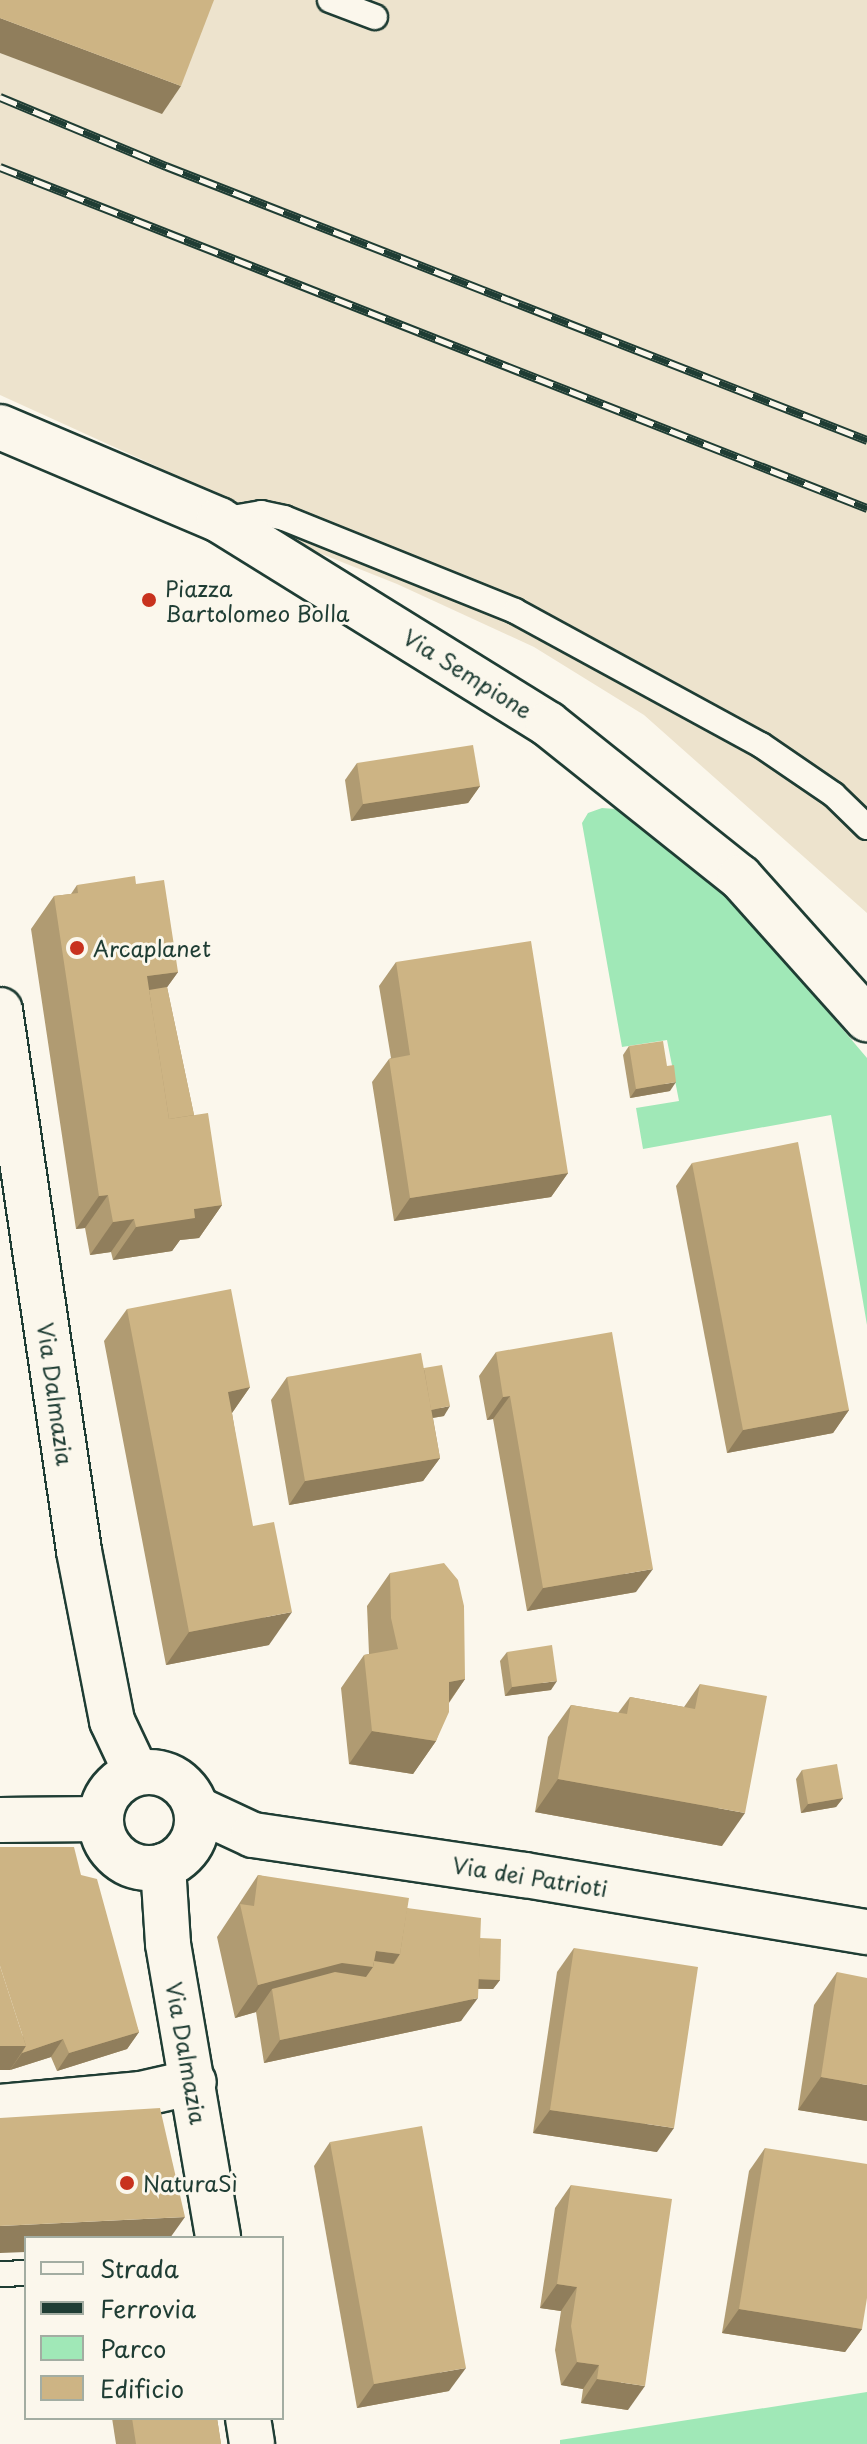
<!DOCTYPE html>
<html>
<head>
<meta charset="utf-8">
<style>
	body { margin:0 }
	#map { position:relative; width:867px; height:2444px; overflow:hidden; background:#fbf7ec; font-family:"Playpen Sans",sans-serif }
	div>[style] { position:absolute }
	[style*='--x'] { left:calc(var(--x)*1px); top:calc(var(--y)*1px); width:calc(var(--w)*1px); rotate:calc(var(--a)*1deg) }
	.built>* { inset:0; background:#ede3cd }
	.green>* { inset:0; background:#a0e8b7 }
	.roads { filter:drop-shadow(2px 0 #1f3d34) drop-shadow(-2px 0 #1f3d34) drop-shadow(0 2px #1f3d34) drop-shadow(0 -2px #1f3d34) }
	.service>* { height:24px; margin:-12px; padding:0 12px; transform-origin:12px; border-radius:12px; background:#fbf7ec }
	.minor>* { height:44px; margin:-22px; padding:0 22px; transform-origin:22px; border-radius:22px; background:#fbf7ec }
	.minor>.ring { margin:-22px; padding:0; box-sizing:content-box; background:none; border:44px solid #fbf7ec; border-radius:50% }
	.rail>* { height:9px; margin-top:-4.5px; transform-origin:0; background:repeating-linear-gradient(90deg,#fbf7ec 0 18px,#1f3d34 0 36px); box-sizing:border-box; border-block:2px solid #1f3d34 }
	.wall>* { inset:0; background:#b09b72 }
	.shaded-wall>* { inset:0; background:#907e5c }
	.building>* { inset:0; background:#cdb484 }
	.dots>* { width:22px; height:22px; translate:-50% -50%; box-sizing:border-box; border:4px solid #fbf7ec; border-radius:50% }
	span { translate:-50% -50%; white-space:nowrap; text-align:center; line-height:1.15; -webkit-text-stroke:6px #fbf7ec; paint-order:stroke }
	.poi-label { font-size:22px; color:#1f3d34 }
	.left { translate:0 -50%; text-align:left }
	.street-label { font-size:22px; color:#1f3d34 }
	.legend { position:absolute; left:24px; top:2236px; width:260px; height:184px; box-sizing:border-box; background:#fbf7ec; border:2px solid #a3ada2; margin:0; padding:10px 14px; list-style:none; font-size:24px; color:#1f3d34 }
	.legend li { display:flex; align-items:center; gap:16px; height:40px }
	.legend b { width:40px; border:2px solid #a3ada2 }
</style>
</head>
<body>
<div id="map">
	<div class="built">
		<div style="clip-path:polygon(0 0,867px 0,867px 913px,644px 715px,534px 647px,397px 584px,279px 537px,156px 466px,0 395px)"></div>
	</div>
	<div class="green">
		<div style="clip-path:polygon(602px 808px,616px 809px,732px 899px,867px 1058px,867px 1325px,831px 1115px,643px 1149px,636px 1108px,679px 1101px,667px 1040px,622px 1047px,582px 823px,588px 813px)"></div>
		<div style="clip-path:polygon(867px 2392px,867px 2444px,560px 2444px,560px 2440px)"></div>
	</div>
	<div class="roads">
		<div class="service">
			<div style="--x:330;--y:0;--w:48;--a:20.7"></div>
			<div style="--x:221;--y:520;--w:41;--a:-9.9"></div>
			<div style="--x:261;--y:513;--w:24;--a:12"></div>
			<div style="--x:284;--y:518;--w:249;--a:21.9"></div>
			<div style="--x:515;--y:611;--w:280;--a:28.6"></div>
			<div style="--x:761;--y:745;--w:88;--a:34.4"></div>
			<div style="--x:834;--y:795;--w:46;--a:44.1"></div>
			<div style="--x:0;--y:2274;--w:26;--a:-2"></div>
		</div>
		<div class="minor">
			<div style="--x:0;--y:427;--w:238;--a:23"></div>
			<div style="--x:219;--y:520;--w:387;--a:31.8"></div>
			<div style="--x:548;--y:724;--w:246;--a:38.6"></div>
			<div style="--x:740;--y:877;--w:191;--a:48.2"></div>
			<div style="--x:0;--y:1010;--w:547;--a:81.69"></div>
			<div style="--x:79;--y:1551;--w:173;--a:79"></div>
			<div style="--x:112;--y:1721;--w:56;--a:64.8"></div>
			<div class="ring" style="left:101px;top:1772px;width:52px;height:52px"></div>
			<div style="--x:197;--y:1809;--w:62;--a:24.9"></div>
			<div style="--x:253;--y:1835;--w:275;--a:8.4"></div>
			<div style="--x:525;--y:1875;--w:347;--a:9.5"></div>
			<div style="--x:0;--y:1820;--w:101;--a:-0.6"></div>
			<div style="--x:163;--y:1866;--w:78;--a:86.3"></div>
			<div style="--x:168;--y:1944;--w:298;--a:80.3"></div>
			<div style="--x:0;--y:2107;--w:142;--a:-5.3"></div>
			<div style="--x:141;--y:2094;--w:54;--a:-12.8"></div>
			<div style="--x:248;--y:2418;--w:26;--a:81"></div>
		</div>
	</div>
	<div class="rail">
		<div style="--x:0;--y:97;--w:180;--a:22.6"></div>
		<div style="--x:166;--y:166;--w:753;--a:21.35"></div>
		<div style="--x:0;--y:167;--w:932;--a:21.47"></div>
	</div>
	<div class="wall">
		<div style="clip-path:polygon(357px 763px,480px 786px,468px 803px,351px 821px,345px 780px)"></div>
		<div style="clip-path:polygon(136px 884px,178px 972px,167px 987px,194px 1115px,222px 1205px,199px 1238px,180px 1240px,172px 1251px,113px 1260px,111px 1252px,90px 1255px,85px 1228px,76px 1229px,31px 929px,54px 896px,71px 894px,77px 885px)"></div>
		<div style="clip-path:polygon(396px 962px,568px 1173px,551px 1197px,394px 1221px,372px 1082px,389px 1059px,391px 1058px,379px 986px)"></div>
		<div style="clip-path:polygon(629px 1046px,670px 1091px,630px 1098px,623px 1055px)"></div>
		<div style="clip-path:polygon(692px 1163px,849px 1410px,833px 1433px,727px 1453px,676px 1186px)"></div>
		<div style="clip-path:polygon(127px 1309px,250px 1387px,232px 1413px,269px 1645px,166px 1665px,104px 1341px)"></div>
		<div style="clip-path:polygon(496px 1352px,636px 1592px,527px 1611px,493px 1419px,487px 1420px,479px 1376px)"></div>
		<div style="clip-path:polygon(424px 1368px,444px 1416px,433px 1418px,440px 1458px,423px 1481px,289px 1505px,271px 1400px,287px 1377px)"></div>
		<div style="clip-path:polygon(390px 1573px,465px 1679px,449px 1703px,436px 1741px,413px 1774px,349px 1764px,341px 1688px,364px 1655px,369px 1654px,367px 1606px)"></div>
		<div style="clip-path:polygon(507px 1652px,551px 1690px,505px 1696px,500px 1661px)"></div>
		<div style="clip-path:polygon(700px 1684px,722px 1846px,535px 1812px,548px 1737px,571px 1705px,618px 1713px,630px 1697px,684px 1707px)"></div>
		<div style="clip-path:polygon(802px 1770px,843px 1798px,836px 1807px,801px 1813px,796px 1779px)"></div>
		<div style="clip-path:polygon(81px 1875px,139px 2032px,127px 2049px,57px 2071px,51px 2057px,10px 2070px)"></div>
		<div style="clip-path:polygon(258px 1875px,407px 1908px,480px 1938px,500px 1980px,493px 1989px,478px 1989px,461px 2021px,264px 2063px,256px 2012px,235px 2018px,217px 1937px)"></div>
		<div style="clip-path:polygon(574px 1948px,657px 2152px,533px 2133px,557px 1972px)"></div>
		<div style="clip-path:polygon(837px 1972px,867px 2121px,798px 2110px,814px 2005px)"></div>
		<div style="clip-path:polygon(330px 2142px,449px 2391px,357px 2408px,314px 2166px)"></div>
		<div style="clip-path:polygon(765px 2148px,862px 2329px,845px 2352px,722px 2333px,749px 2171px)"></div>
		<div style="clip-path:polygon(571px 2185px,628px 2410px,581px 2403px,583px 2389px,561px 2385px,555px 2350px,561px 2311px,540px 2308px,555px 2208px)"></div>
		<div style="clip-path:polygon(112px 2418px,217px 2418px,221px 2444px,116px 2444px)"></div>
	</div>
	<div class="shaded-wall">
		<div style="clip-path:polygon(0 18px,181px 86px,162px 114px,0 53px)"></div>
		<div style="clip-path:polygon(480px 786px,468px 803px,351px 821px,363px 804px)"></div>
		<div style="clip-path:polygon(178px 972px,155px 1004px,139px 1007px,147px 976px)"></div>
		<div style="clip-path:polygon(676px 1082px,670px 1091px,630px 1098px,636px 1089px)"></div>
		<div style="clip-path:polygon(568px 1173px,551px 1197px,394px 1221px,410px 1198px)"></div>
		<div style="clip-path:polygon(108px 1195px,85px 1228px,76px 1229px,99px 1196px)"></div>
		<div style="clip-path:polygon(222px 1205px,199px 1238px,180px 1240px,172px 1251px,113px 1260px,136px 1227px,194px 1209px)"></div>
		<div style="clip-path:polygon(134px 1219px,111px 1252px,90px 1255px,113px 1222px)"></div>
		<div style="clip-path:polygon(250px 1387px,227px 1420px,228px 1392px)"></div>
		<div style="clip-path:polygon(510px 1396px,493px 1419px,487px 1420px,503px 1397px)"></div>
		<div style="clip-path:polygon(450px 1406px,444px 1416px,425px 1419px,431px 1410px)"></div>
		<div style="clip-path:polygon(849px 1410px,833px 1433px,727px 1453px,743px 1430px)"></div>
		<div style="clip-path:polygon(440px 1458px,423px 1481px,289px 1505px,305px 1481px)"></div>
		<div style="clip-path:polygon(653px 1569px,636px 1592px,527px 1611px,543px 1588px)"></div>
		<div style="clip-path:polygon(292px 1612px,269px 1645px,166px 1665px,189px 1632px)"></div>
		<div style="clip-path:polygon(465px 1679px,442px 1712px,449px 1682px)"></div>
		<div style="clip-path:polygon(557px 1681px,551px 1690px,505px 1696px,512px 1687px)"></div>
		<div style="clip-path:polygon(372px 1731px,436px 1741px,413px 1774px,349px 1764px)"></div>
		<div style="clip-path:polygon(558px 1779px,745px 1813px,722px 1846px,535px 1812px)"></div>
		<div style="clip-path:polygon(843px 1798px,836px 1807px,801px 1813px,808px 1804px)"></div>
		<div style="clip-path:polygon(376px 1951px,400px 1954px,377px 1987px,272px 1989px,256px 2012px,235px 2018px,258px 1985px)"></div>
		<div style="clip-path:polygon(469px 1979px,500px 1980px,493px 1989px,463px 1988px)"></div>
		<div style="clip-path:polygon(478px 1998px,461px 2021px,264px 2063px,280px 2040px)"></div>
		<div style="clip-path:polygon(139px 2032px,127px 2049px,57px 2071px,69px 2053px)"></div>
		<div style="clip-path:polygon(63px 2039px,51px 2057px,10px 2070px,22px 2053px)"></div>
		<div style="clip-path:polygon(0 2046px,26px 2046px,10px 2070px,0 2070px)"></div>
		<div style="clip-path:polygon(821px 2077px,867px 2085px,867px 2121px,798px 2110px)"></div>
		<div style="clip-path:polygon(550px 2110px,674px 2128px,657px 2152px,533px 2133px)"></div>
		<div style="clip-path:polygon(185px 2217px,170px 2238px,26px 2238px,26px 2252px,0 2253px,0 2226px)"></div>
		<div style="clip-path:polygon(557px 2284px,577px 2287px,561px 2311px,540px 2308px)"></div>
		<div style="clip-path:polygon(739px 2309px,862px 2329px,845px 2352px,722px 2333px)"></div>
		<div style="clip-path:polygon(577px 2362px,599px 2365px,583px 2389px,561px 2385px)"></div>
		<div style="clip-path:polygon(466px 2368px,449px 2391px,357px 2408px,374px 2384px)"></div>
		<div style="clip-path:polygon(597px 2379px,645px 2386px,628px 2410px,581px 2403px)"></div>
	</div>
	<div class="building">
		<div style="clip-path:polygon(0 0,214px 0,181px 86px,0 18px)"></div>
		<div style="clip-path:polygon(473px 745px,480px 786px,363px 804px,357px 763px)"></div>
		<div style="clip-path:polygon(135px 876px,136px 884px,164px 880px,178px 972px,147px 976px,169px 1119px,208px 1113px,222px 1205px,194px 1209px,195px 1218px,136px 1227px,134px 1219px,113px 1222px,108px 1195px,99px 1196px,54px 896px,78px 893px,77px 885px)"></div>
		<div style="clip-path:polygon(531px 941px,568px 1173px,410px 1198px,389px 1059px,410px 1055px,396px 962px)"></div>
		<div style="clip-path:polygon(167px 987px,194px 1115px,169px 1119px,149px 990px)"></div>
		<div style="clip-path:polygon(663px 1041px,667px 1066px,674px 1065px,676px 1082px,636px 1089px,629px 1046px)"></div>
		<div style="clip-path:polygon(798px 1142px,849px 1410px,743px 1430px,692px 1163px)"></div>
		<div style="clip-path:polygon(231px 1289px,250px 1387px,228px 1392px,253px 1526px,274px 1522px,292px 1612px,189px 1632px,127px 1309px)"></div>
		<div style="clip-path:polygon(612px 1332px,653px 1569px,543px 1588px,510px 1396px,503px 1397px,496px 1352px)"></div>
		<div style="clip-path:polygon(421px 1353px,440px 1458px,305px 1481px,287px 1377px)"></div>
		<div style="clip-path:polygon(442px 1365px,450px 1406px,431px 1410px,424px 1368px)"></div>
		<div style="clip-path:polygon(444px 1563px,458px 1580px,464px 1606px,465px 1679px,449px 1682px,449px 1712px,436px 1741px,372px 1731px,364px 1655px,398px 1649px,391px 1618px,390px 1573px)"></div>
		<div style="clip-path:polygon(552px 1645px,557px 1681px,512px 1687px,507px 1652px)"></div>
		<div style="clip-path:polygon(700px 1684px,767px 1696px,745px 1813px,558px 1779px,571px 1705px,627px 1714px,630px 1697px,695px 1709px)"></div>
		<div style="clip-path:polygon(837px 1764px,843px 1798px,808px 1804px,802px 1770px)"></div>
		<div style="clip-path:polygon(0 1847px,74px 1847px,81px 1875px,97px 1879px,139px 2032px,69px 2053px,63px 2039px,22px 2053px,26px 2046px,0 1966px)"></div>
		<div style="clip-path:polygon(258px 1875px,409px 1898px,400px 1954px,376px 1951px,373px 1967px,342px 1963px,258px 1985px,240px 1904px,254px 1906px)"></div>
		<div style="clip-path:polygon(407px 1908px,481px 1918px,478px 1998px,280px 2040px,272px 1989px,335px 1972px,366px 1977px,373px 1967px,374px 1961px,394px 1964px,400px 1954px)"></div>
		<div style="clip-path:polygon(480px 1938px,501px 1939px,500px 1980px,478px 1979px)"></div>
		<div style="clip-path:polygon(574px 1948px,698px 1967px,674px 2128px,550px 2110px)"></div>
		<div style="clip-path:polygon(0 1966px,26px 2046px,0 2046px)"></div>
		<div style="clip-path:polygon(837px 1972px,867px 1978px,867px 2085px,821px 2077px)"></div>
		<div style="clip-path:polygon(160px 2108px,185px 2217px,0 2226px,0 2118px)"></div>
		<div style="clip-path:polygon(422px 2126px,466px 2368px,374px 2384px,330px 2142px)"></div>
		<div style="clip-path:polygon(765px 2148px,867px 2164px,867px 2298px,862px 2329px,739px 2309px)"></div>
		<div style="clip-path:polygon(571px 2185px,672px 2199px,645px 2386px,597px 2379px,599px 2365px,577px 2362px,571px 2326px,577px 2287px,557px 2284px)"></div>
		<div style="clip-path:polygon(132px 2418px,217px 2418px,221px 2444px,136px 2444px)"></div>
	</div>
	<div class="dots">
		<div style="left:149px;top:600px;background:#c8321e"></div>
		<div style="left:77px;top:948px;background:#c8321e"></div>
		<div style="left:127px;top:2183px;background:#c8321e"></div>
	</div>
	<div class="poi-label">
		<span class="left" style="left:165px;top:600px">Piazza<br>Bartolomeo Bolla</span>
		<span class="left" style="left:93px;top:948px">Arcaplanet</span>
		<span class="left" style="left:143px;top:2183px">NaturaSì</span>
	</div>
	<div class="street-label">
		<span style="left:468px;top:673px;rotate:32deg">Via Sempione</span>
		<span style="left:56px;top:1394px;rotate:82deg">Via Dalmazia</span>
		<span style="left:530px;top:1876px;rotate:9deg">Via dei Patrioti</span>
		<span style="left:187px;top:2053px;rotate:80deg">Via Dalmazia</span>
	</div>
	<ul class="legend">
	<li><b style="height:10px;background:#fbf7ec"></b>Strada</li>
	<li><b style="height:10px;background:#1f3d34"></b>Ferrovia</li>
	<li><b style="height:22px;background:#a0e8b7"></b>Parco</li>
	<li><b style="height:22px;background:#cdb484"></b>Edificio</li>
	</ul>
</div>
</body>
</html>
